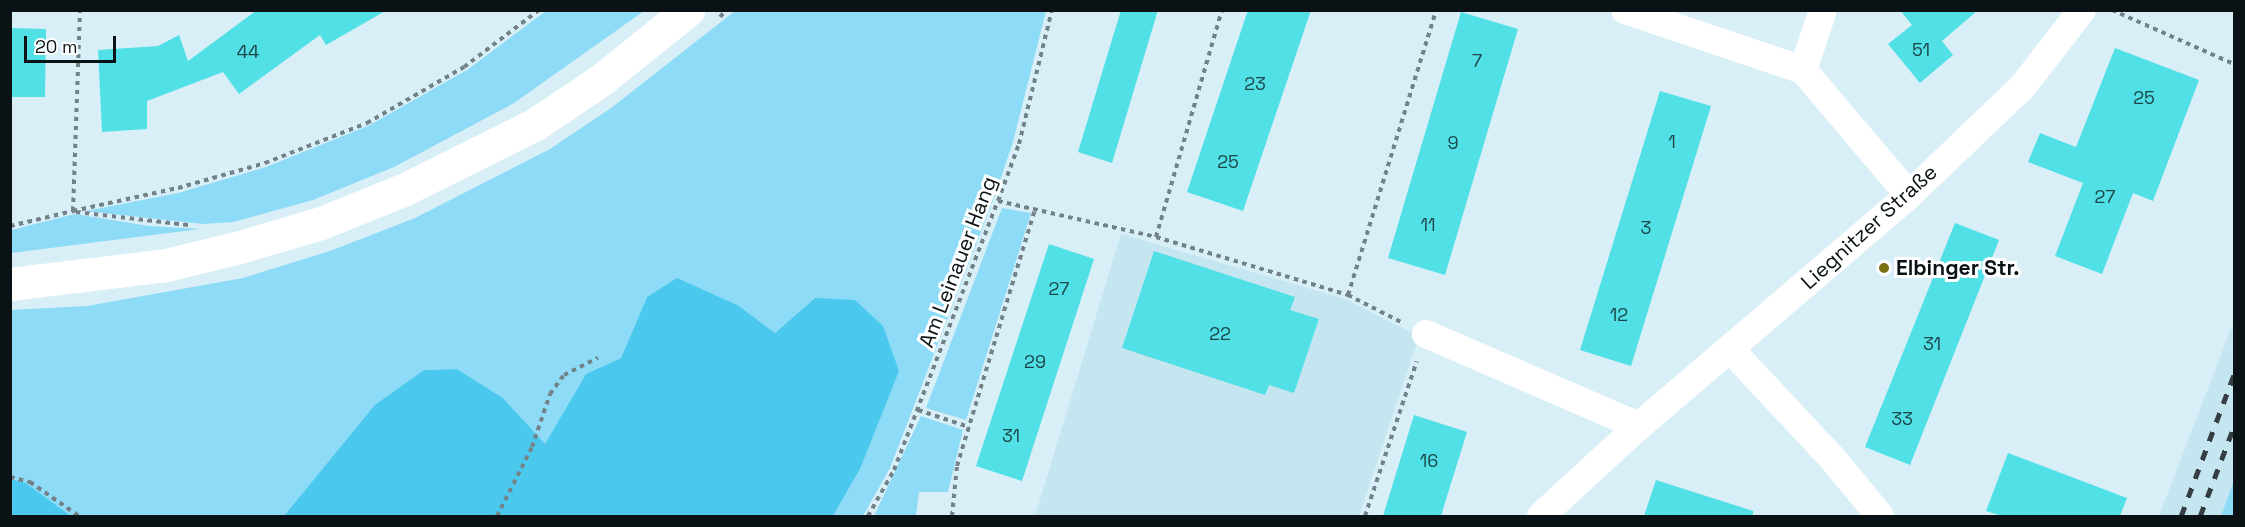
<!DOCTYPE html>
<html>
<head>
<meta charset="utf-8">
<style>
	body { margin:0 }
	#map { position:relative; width:2245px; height:527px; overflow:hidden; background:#d9eff8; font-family:"Space Grotesk",sans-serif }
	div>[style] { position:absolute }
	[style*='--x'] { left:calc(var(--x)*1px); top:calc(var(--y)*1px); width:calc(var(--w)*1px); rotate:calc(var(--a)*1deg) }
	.built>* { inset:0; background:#c5e5f0 }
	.green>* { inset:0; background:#8ddbf6 }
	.forest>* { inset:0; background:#4bc8ee }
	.building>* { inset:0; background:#51e0e5 }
	.path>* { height:4px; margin-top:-2px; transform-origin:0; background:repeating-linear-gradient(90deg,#738288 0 4.5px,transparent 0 9px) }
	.minor>* { height:28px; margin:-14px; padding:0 14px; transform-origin:14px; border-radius:14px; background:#fff }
	.tertiary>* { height:33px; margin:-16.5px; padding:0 16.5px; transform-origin:16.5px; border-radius:16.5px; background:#fff }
	.rail>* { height:4.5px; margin-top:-2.25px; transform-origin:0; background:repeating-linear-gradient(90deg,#343e43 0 10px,transparent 0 20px) }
	.dots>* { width:16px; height:16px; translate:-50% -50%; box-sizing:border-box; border:3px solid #fff; border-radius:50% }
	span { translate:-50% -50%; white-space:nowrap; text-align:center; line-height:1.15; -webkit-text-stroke:6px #fff; paint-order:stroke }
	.number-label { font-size:18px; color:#1c4649 }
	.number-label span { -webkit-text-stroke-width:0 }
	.street-label { font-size:21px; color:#0a1215 }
	.poi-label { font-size:21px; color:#0a1215; font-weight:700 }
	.left { translate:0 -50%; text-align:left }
	.frame { position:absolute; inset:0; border:12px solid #0a1215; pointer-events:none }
	.scale { position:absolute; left:24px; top:36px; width:92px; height:27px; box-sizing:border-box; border:3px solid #0a1215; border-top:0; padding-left:8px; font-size:18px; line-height:21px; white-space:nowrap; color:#0a1215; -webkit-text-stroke:4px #fff; paint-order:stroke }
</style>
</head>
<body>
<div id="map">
	<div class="built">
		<div style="clip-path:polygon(1121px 234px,1345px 299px,1419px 336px,1359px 516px,1035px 516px)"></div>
		<div style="clip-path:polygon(2234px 321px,2234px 480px,2221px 516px,2159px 516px)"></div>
	</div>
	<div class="green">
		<div style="clip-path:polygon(547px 10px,644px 11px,514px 103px,394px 167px,313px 200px,233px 222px,203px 224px,86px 211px,178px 193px,266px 167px,368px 126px,467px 70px)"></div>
		<div style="clip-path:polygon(735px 11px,1046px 11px,1013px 142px,993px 201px,890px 468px,863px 516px,833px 516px,860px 469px,815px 298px,775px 333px,739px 306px,647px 297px,621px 358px,586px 374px,545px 445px,503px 398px,457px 369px,424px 370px,284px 516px,71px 516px,26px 483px,11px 479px,10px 310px,87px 306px,243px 278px,330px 251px,415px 218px,550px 149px,611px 108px)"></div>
		<div style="clip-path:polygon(1002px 208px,1031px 213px,966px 420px,926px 408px)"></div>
		<div style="clip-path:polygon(75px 214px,149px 226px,200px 229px,11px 253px,11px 230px)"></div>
		<div style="clip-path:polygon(921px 416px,963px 430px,948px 492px,919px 492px,916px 516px,874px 516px)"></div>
		<div style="clip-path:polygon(2234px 480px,2234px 516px,2221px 516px)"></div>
	</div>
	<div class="forest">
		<div style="clip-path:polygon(677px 278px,739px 306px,775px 333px,815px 298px,855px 300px,883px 326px,899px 371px,860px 469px,833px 516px,284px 516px,375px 405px,424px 370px,457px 369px,503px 398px,545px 444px,586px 374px,621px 358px,647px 297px)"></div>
		<div style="clip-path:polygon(11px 479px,26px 483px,71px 516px,11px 516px)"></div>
	</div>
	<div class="building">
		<div style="clip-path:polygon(257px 10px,387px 10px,326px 45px,320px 35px,239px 94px,223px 72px,147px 101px,147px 129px,102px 132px,98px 50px,158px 46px,179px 35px,188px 61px)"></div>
		<div style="clip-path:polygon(1121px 10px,1158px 10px,1112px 163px,1078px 152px)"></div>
		<div style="clip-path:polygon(1248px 10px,1311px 10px,1243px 211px,1187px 192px)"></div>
		<div style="clip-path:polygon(1900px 10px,1978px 10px,1942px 41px,1953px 55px,1920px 83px,1888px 44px,1912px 25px)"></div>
		<div style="clip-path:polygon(1461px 12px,1518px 29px,1445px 275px,1388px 258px)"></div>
		<div style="clip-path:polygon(10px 28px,46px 29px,45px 97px,10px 97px)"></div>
		<div style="clip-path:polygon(2115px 48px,2199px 80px,2153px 201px,2133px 193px,2102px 274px,2055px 256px,2083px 183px,2028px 162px,2040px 133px,2076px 147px)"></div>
		<div style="clip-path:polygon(1660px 91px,1711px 106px,1631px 366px,1580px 350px)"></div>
		<div style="clip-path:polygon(1955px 223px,1999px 240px,1910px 465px,1865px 447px)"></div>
		<div style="clip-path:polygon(1049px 244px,1094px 259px,1022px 481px,976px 466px)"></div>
		<div style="clip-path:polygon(1154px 251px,1295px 297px,1290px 310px,1319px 319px,1294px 393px,1269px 385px,1265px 395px,1122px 348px)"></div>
		<div style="clip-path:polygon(1414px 415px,1467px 432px,1444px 506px,1441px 516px,1383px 516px)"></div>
		<div style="clip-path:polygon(2008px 453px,2127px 498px,2120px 516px,2002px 516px,1986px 511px)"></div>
		<div style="clip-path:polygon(1656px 480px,1753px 511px,1753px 516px,1644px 516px)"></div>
	</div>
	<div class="path">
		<div style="--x:2112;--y:10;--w:133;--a:23.9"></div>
		<div style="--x:720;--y:17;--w:9;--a:-49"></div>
		<div style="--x:998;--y:201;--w:162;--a:12.8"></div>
		<div style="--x:1156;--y:237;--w:201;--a:16.8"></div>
		<div style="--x:1348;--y:295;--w:59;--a:27"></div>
		<div style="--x:73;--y:211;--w:107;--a:-12.4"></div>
		<div style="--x:178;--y:188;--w:91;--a:-16"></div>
		<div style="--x:265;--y:163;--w:110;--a:-21.4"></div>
		<div style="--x:367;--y:123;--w:112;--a:-30"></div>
		<div style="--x:464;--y:67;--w:94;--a:-37.2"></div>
		<div style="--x:76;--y:212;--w:113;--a:6.6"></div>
		<div style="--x:10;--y:226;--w:65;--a:-13.4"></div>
		<div style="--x:73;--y:211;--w:201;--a:-88"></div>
		<div style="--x:1156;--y:237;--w:236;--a:-73.8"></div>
		<div style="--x:1348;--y:295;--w:298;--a:-72.8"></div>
		<div style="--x:918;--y:410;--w:54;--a:18.4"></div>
		<div style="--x:10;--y:477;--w:21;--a:14"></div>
		<div style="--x:30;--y:482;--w:60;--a:34.8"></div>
		<div style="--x:497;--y:516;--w:77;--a:-63.1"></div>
		<div style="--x:532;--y:447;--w:56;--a:-71.2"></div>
		<div style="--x:550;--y:394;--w:24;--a:-54"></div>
		<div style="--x:564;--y:375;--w:38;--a:-27"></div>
		<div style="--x:868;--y:516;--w:53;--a:-60.5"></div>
		<div style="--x:894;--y:470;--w:288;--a:-68.9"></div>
		<div style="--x:998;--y:201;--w:61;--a:-69.8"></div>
		<div style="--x:1019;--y:144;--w:138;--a:-76.2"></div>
		<div style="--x:952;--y:516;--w:50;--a:-84.3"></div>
		<div style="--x:957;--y:466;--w:268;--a:-73.1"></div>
		<div style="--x:1365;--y:516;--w:163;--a:-71.5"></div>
	</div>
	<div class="minor">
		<div style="--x:1625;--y:10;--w:188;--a:18.6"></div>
		<div style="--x:1803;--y:70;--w:164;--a:49.7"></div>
		<div style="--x:1803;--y:70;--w:63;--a:-71.6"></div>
		<div style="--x:1426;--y:334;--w:232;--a:23.4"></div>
		<div style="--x:1730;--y:349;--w:149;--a:46.9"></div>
		<div style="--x:1832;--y:458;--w:75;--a:50.4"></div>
		<div style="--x:1541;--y:516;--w:133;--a:-42.6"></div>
		<div style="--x:1639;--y:426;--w:355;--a:-40.5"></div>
		<div style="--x:1909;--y:195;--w:158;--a:-43.7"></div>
		<div style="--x:2023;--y:86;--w:96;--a:-52.2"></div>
	</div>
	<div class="tertiary">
		<div style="--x:10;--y:284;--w:157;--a:-6.9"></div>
		<div style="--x:166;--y:265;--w:76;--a:-13.7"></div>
		<div style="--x:240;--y:247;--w:84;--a:-16.5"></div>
		<div style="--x:321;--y:223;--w:88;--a:-21.9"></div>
		<div style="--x:403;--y:190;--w:146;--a:-26.4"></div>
		<div style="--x:534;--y:125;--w:81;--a:-33.9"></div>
		<div style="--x:601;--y:80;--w:112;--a:-38.8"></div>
	</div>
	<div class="rail">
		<div style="--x:2181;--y:516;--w:152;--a:-69.5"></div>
		<div style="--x:2200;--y:516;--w:96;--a:-69.3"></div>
	</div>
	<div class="dots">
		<div style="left:1884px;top:268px;background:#797010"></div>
	</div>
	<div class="number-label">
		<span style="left:1921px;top:50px">51</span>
		<span style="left:248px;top:52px">44</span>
		<span style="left:1477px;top:61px">7</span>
		<span style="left:1255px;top:84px">23</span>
		<span style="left:2144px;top:98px">25</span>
		<span style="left:1672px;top:142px">1</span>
		<span style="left:1453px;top:143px">9</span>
		<span style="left:1228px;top:162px">25</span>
		<span style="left:2105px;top:197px">27</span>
		<span style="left:1428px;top:225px">11</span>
		<span style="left:1646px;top:228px">3</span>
		<span style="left:1059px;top:289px">27</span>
		<span style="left:1619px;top:315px">12</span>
		<span style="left:1220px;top:334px">22</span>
		<span style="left:1932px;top:344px">31</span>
		<span style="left:1035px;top:362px">29</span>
		<span style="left:1902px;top:419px">33</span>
		<span style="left:1011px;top:436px">31</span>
		<span style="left:1429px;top:461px">16</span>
	</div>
	<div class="street-label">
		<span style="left:1869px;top:227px;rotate:-42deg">Liegnitzer Straße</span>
		<span style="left:958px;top:262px;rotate:-69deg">Am Leinauer Hang</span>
	</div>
	<div class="poi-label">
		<span class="left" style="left:1896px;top:268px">Elbinger Str.</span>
	</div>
	<div class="frame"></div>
	<div class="scale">20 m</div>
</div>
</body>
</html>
